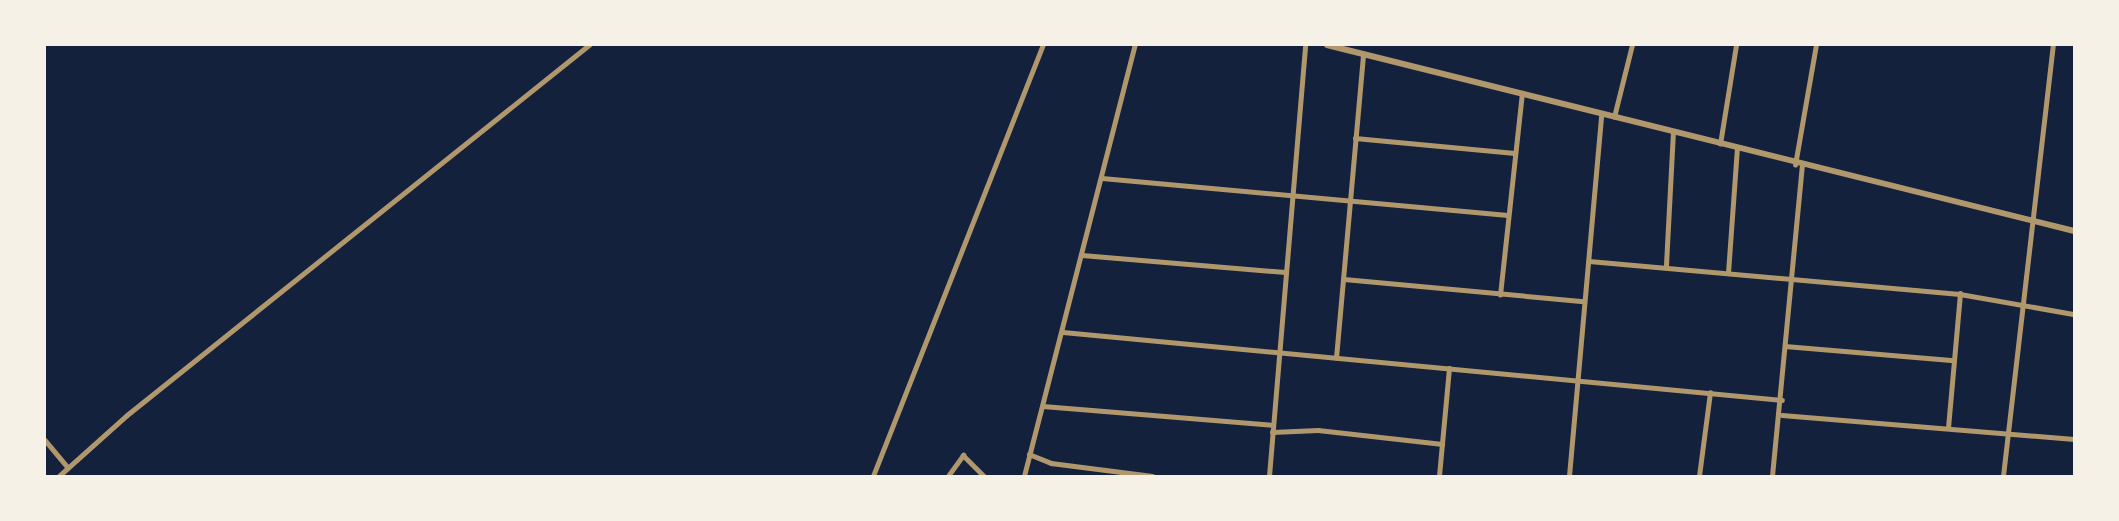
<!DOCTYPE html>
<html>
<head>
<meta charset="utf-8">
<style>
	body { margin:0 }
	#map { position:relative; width:2119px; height:521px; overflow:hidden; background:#14213d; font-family:Mulish,sans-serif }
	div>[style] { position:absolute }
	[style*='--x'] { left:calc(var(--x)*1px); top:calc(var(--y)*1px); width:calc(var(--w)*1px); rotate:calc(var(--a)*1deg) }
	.minor>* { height:4.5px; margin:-2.25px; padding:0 2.25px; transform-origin:2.25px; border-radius:2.25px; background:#b1986c }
	.tertiary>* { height:6px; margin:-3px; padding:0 3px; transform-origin:3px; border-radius:3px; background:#b1986c }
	span { translate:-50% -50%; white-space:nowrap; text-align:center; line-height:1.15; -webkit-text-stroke:4.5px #f6f1e7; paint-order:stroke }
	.frame { position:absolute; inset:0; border:46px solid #f6f1e7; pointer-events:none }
</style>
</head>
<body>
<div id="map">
	<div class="minor">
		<div style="--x:1614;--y:117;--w:74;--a:-76"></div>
		<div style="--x:1355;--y:138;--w:160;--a:5.4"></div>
		<div style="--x:1720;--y:144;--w:100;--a:-80.8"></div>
		<div style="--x:1795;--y:165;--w:122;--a:-80.1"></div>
		<div style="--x:1102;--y:178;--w:407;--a:5.2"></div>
		<div style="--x:1082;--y:255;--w:204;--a:4.8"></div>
		<div style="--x:1589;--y:261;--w:372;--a:5.1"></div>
		<div style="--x:1960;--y:294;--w:116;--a:10"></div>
		<div style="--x:1666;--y:265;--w:133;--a:-87"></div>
		<div style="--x:1728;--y:273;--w:125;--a:-85.9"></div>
		<div style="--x:1344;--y:279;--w:240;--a:5.3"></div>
		<div style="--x:1500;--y:295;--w:203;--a:-83.8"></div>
		<div style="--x:1063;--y:332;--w:722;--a:5.4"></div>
		<div style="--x:1785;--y:346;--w:169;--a:4.8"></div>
		<div style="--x:1336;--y:358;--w:304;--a:-84.9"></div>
		<div style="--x:1043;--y:406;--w:230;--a:4.7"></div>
		<div style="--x:1782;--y:415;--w:293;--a:4.7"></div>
		<div style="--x:1948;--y:428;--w:135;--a:-84.9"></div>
		<div style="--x:1272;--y:432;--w:46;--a:-2.5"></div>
		<div style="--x:1318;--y:430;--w:125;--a:6.4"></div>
		<div style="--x:45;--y:440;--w:35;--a:50"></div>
		<div style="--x:1029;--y:454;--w:24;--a:22"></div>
		<div style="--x:1051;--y:463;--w:102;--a:7.3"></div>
		<div style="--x:59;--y:476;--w:91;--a:-41.9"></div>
		<div style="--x:127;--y:415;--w:592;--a:-38.69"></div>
		<div style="--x:873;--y:476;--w:463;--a:-68.5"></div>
		<div style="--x:948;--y:476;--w:26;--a:-54"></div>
		<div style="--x:963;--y:455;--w:30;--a:45"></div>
		<div style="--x:1024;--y:476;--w:445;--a:-75.6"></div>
		<div style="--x:1269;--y:476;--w:433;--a:-85.2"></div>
		<div style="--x:1439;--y:476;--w:108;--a:-84.7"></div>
		<div style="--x:1569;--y:476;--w:363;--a:-84.9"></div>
		<div style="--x:1699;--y:476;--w:84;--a:-82.5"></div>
		<div style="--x:1772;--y:476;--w:311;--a:-84.5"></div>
		<div style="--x:2003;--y:476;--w:434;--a:-83.4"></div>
	</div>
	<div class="tertiary">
		<div style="--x:1327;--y:45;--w:770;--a:13.98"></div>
	</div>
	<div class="frame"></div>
</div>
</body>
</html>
